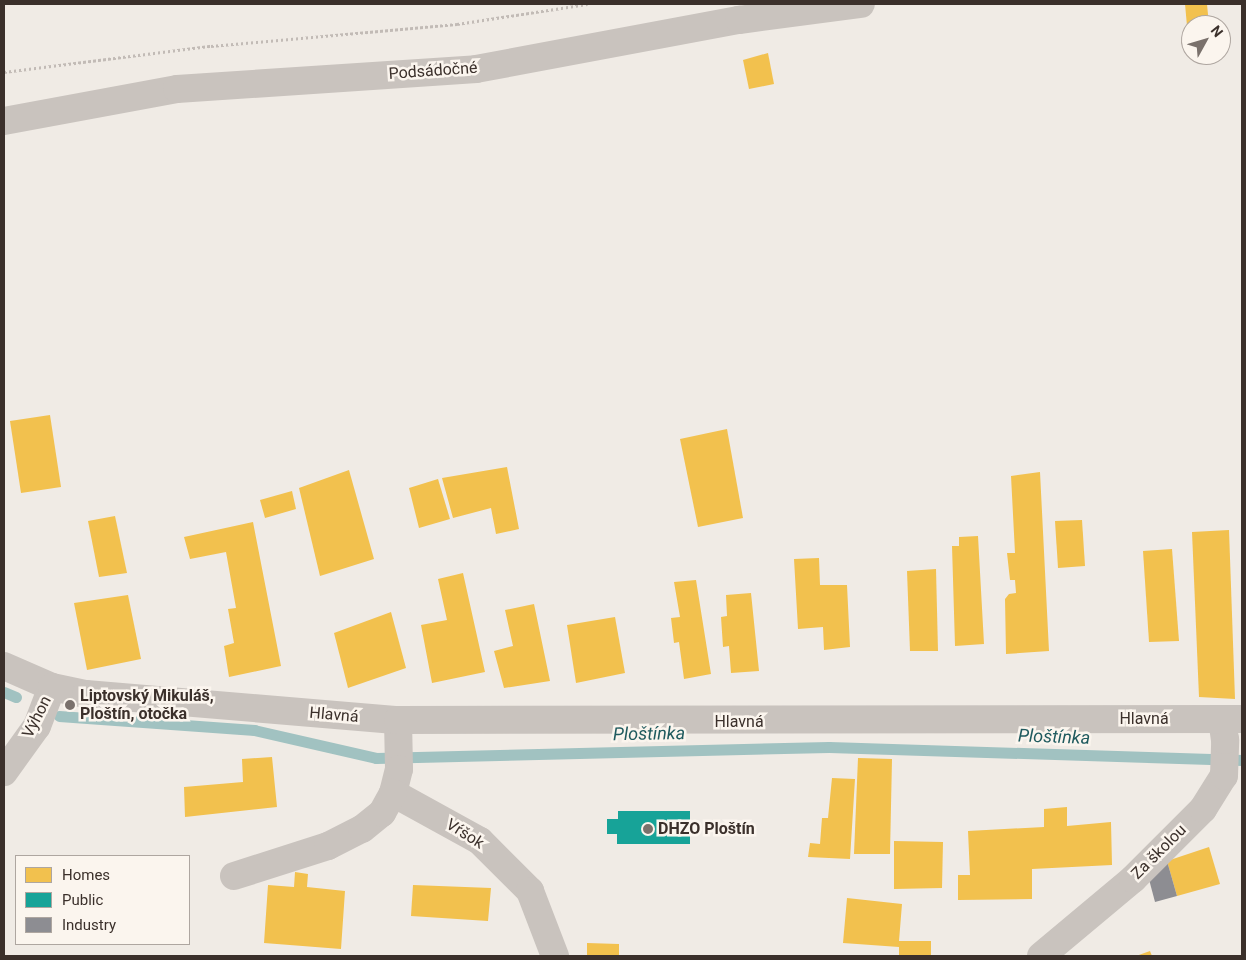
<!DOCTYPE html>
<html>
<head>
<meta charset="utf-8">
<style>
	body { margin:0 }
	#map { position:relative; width:1246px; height:960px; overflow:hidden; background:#f0ebe5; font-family:Roboto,sans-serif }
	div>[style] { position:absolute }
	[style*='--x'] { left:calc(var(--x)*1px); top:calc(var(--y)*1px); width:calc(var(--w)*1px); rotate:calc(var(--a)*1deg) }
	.homes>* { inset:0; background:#f2c14e }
	.public>* { inset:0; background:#17a398 }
	.industry>* { inset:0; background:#8d8d92 }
	.stream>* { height:11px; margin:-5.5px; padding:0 5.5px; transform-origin:5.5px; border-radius:5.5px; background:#a1c2c1 }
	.path>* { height:3px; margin-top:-1.5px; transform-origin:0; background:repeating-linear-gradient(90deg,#c2bbb6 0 2.5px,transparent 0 5px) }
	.minor>* { height:28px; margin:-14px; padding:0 14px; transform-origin:14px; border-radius:14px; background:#c9c3be }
	.tertiary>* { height:28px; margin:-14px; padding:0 14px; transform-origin:14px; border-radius:14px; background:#c9c3be }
	.dots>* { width:14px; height:14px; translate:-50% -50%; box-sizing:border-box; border:2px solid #fbf5ee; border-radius:50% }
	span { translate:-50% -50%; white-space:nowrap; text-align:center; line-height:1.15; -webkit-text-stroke:5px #fbf5ee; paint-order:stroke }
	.street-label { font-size:16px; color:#3b302b }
	.poi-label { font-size:16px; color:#3b302b; font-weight:700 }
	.left { translate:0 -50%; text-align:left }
	.water-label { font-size:18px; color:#1f5a5e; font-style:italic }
	.frame { position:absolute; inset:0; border:5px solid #3b302b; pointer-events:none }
	.legend { position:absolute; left:15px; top:855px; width:175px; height:90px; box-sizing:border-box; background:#fbf5ee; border:1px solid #aea6a0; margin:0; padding:6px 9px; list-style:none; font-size:15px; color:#3b302b }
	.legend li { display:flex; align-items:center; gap:10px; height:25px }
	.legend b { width:25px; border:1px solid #aea6a0 }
	.north { position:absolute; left:1181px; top:15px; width:50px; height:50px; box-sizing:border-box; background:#fbf5ee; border:1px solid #aea6a0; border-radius:50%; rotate:51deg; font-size:14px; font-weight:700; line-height:20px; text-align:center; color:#3b302b }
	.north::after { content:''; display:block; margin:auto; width:18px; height:22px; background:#7a716c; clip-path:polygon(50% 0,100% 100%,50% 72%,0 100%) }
</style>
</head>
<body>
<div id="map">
	<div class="homes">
		<div style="clip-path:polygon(1185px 4px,1207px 4px,1209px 25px,1191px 25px,1191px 37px,1188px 37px)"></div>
		<div style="clip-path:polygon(768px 53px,774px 84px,749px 89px,743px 60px)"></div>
		<div style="clip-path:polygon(50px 415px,61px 487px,21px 493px,10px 421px)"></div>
		<div style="clip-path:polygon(727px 429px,743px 518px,698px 527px,680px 439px)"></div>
		<div style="clip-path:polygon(507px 467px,519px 529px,496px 534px,491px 508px,453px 518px,442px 478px)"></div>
		<div style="clip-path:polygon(349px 470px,374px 559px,320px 576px,299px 488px)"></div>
		<div style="clip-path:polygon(1040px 472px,1049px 651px,1006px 654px,1005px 599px,1009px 594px,1016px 593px,1015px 580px,1010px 580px,1007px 553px,1015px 553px,1011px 476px)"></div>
		<div style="clip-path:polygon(438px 479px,450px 519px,419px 528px,409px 488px)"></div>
		<div style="clip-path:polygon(292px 491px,296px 509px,265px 518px,260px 500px)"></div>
		<div style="clip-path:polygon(115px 516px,127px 573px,99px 577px,88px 521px)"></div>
		<div style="clip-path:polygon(1082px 520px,1085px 566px,1058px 568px,1055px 521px)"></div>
		<div style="clip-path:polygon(253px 522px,281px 666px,229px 677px,224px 646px,234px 643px,228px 609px,236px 608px,226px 552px,190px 559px,184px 537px)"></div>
		<div style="clip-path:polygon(1229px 530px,1235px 699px,1199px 697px,1192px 532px)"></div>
		<div style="clip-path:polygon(978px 536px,984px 644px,955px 646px,952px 546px,959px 546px,959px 537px)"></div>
		<div style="clip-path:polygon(1172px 549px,1179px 641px,1149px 642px,1143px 551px)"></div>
		<div style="clip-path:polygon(819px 558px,820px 585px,847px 585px,850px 647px,824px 650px,823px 627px,798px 629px,794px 559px)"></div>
		<div style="clip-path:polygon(936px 569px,938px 651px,910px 651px,907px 571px)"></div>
		<div style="clip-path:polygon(463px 573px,485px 672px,432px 683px,421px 625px,447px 620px,438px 579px)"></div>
		<div style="clip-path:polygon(696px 580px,711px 674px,684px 679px,679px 642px,674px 643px,671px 618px,680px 617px,674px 582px)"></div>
		<div style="clip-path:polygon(751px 593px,759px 671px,731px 673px,729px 646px,723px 647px,721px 617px,727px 616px,726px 595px)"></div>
		<div style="clip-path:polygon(128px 595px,141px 659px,87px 670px,74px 603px)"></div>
		<div style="clip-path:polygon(534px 604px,550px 681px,504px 688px,494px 651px,513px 646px,505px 610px)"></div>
		<div style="clip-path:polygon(391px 612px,406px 668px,348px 688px,334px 633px)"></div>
		<div style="clip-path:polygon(615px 617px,625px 673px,576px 683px,567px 625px)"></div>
		<div style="clip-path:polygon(272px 757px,277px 807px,185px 817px,184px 787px,243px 782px,242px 759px)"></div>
		<div style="clip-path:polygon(858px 758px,892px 759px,890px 854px,854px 854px)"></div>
		<div style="clip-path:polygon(832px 778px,855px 779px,850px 859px,808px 857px,810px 843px,820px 844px,822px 818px,828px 818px)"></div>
		<div style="clip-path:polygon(1067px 807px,1067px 826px,1111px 822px,1112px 865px,1032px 869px,1032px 899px,958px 900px,958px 875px,970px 875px,968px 831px,1044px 827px,1044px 809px)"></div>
		<div style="clip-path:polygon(894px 841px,943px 842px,942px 888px,894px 889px)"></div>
		<div style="clip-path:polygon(1209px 847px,1220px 884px,1177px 896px,1167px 861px)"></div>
		<div style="clip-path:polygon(295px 872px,308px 874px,307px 887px,345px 891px,341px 949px,264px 943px,268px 885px,294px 887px)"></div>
		<div style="clip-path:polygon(413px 885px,491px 888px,488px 921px,411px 916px)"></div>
		<div style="clip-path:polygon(847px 898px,902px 904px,899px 941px,931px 941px,931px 956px,899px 956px,899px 947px,843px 943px)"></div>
		<div style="clip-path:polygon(587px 943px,619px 944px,619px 956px,587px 956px)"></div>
		<div style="clip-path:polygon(1150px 951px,1152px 956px,1136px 956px)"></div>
	</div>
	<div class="public">
		<div style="clip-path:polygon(618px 811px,690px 811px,690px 844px,617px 844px,617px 834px,607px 834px,607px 819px,618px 819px)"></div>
	</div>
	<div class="industry">
		<div style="clip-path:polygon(1167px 861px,1177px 896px,1155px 902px,1146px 868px)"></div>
	</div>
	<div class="stream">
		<div style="--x:4;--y:692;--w:13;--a:23"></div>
		<div style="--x:59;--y:716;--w:196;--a:4.1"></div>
		<div style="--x:254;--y:730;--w:125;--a:12.9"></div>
		<div style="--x:376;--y:758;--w:453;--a:-1.4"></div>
		<div style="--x:829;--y:747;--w:413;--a:1.8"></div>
	</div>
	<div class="path">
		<div style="--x:4;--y:72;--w:209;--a:-7.2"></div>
		<div style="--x:211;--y:46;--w:247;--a:-5.1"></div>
		<div style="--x:457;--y:24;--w:132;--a:-8.7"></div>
	</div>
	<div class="minor">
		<div style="--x:4;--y:121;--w:176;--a:-10.5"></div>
		<div style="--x:177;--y:89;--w:300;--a:-3.8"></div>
		<div style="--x:476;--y:69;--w:268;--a:-10.6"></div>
		<div style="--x:739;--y:20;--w:123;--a:-7.5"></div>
		<div style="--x:4;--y:666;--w:52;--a:23.6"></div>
		<div style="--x:52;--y:687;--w:42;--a:111"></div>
		<div style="--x:37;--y:726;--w:57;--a:125.7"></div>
		<div style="--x:398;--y:720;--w:49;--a:88.8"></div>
		<div style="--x:399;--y:769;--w:25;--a:104"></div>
		<div style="--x:393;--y:793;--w:99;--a:28.9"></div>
		<div style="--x:480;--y:841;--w:71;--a:45"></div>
		<div style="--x:530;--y:891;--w:70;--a:69"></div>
		<div style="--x:234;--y:876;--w:99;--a:-17.7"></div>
		<div style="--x:328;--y:846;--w:38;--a:-27"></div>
		<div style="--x:362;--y:829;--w:26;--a:-39"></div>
		<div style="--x:382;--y:813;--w:23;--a:-61"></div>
		<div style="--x:1041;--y:956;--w:120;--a:-39.9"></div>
		<div style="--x:1133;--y:879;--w:99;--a:-45"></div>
		<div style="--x:1203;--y:809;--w:39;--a:-58"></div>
		<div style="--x:1224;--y:776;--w:36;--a:-88"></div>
		<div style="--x:1225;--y:740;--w:21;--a:-98"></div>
	</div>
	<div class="tertiary">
		<div style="--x:52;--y:687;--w:35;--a:12"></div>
		<div style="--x:86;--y:694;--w:313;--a:4.8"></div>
		<div style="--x:398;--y:720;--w:844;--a:-0.07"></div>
	</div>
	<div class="dots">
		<div style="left:70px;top:705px;background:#7a716c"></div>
		<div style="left:648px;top:829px;background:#7a716c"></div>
	</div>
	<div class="street-label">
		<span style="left:433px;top:71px;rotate:-4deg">Podsádočné</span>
		<span style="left:334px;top:715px;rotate:5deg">Hlavná</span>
		<span style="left:37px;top:717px;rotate:-63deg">Výhon</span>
		<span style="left:1144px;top:719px">Hlavná</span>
		<span style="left:739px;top:722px">Hlavná</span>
		<span style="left:465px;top:834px;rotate:32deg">Vŕšok</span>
		<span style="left:1159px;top:852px;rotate:-45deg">Za školou</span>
	</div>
	<div class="poi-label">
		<span class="left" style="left:80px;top:705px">Liptovský Mikuláš,<br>Ploštín, otočka</span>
		<span class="left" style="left:658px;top:829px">DHZO Ploštín</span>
	</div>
	<div class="water-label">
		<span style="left:649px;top:734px;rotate:-1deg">Ploštínka</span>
		<span style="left:1054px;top:737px;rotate:2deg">Ploštínka</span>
	</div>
	<div class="frame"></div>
	<ul class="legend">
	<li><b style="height:14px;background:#f2c14e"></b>Homes</li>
	<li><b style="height:14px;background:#17a398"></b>Public</li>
	<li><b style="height:14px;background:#8d8d92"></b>Industry</li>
	</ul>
	<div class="north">N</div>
</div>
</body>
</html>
